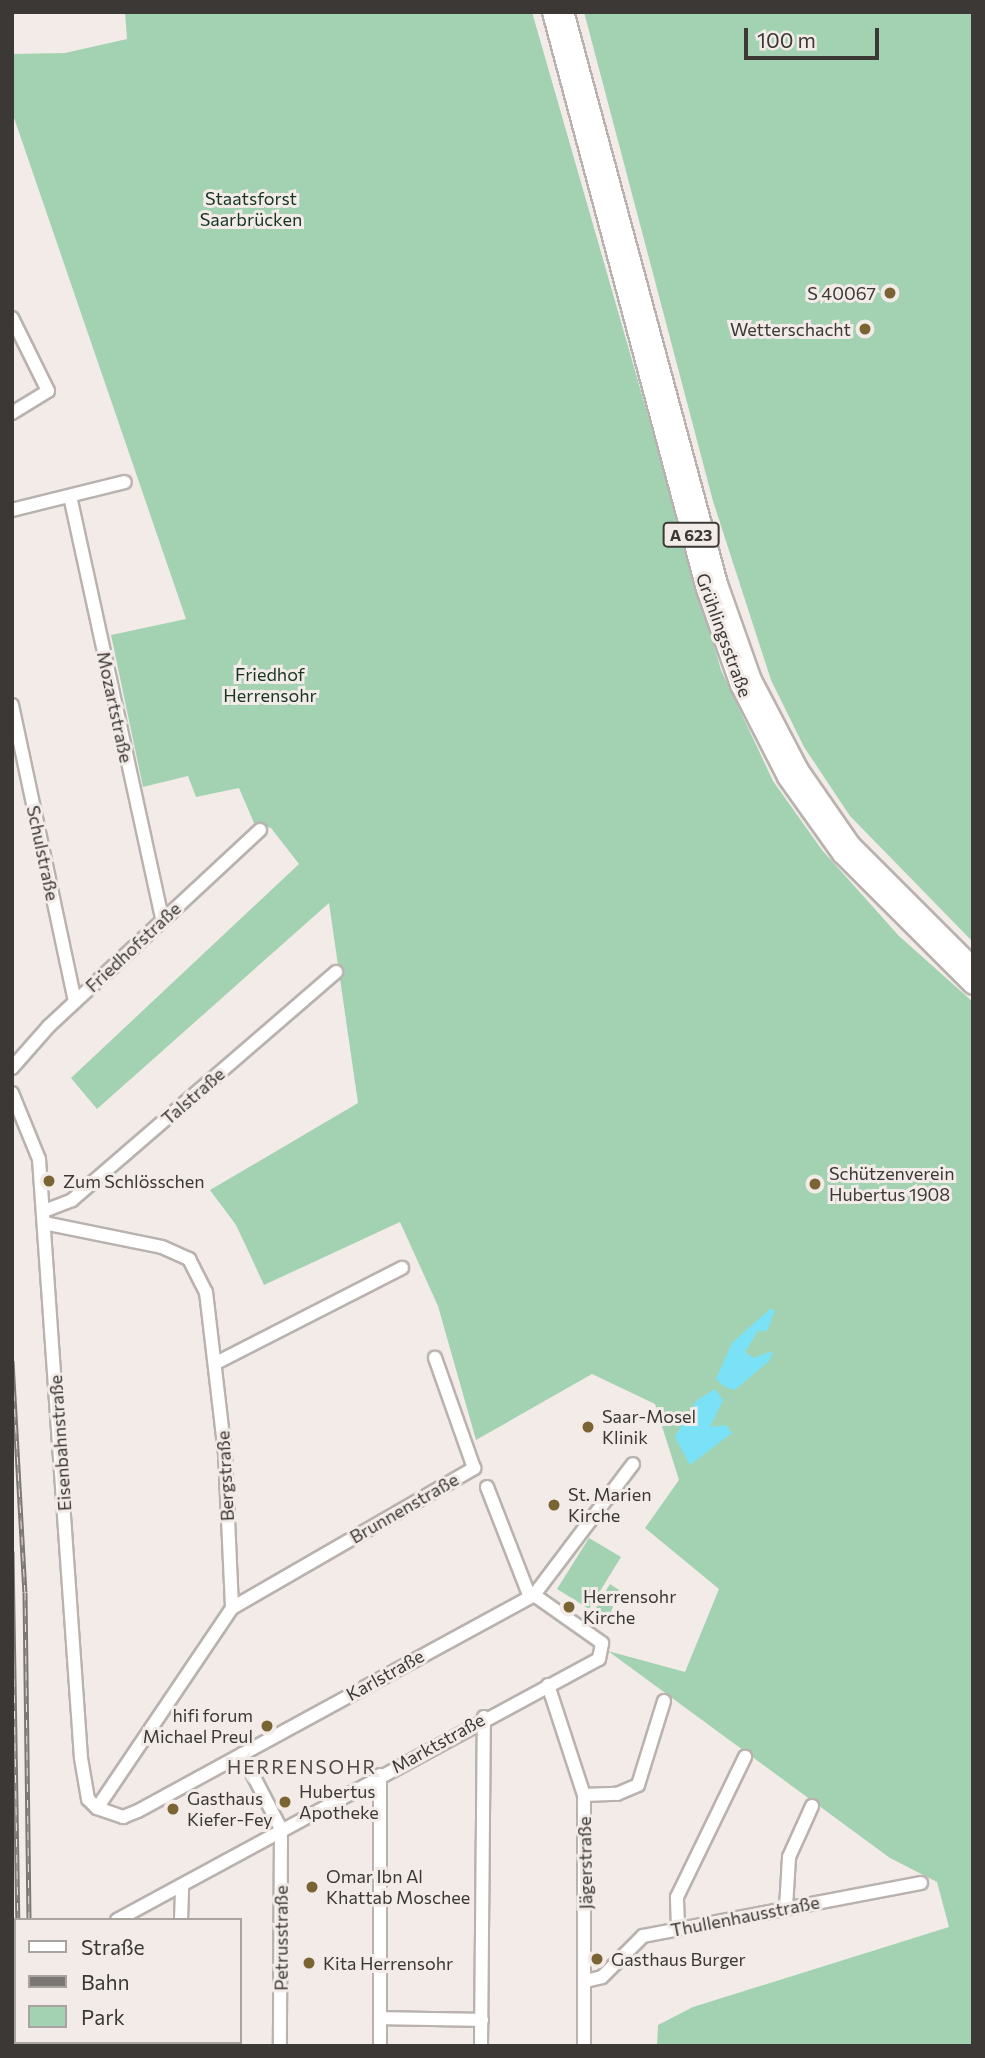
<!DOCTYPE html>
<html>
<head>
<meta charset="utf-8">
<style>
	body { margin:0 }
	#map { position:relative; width:985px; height:2058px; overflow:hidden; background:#f3ebe7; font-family:Commissioner,sans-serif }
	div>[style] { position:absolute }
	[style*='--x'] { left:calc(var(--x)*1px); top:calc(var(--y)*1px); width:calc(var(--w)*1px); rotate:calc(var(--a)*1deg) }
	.green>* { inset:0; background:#a3d2b3 }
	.water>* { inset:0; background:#7ae1f7 }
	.roads { filter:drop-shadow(2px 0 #b9b2ae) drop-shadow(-2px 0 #b9b2ae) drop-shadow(0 2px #b9b2ae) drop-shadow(0 -2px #b9b2ae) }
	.minor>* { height:12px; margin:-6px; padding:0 6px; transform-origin:6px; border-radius:6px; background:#fff }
	.highway>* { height:18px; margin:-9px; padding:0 9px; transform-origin:9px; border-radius:9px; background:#fff }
	.rail>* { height:5px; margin-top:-2.5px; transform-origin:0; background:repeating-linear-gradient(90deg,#f3ebe7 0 8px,#7b7774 0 16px); box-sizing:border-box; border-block:2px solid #7b7774 }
	.dots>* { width:19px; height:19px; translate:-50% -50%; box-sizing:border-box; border:4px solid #f3ebe7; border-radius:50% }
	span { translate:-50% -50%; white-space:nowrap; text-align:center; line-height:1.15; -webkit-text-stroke:6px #f3ebe7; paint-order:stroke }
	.shield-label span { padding:2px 5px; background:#f3ebe7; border:2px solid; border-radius:5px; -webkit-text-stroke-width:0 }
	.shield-label { font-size:16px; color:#3b3836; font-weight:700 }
	.park-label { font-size:18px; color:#153622 }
	.poi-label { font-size:18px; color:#3b3836 }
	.right { translate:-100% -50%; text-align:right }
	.left { translate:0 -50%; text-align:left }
	.street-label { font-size:18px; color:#3b3836 }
	.neighbourhood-label { font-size:19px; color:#504a46; letter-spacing:2px }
	.frame { position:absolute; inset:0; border:14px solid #3b3836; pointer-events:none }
	.legend { position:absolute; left:14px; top:1918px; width:228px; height:126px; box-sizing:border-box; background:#f3ebe7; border:2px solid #a9a3a0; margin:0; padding:9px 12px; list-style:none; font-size:21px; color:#3b3836 }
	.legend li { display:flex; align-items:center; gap:14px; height:35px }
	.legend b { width:35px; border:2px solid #a9a3a0 }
	.scale { position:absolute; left:744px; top:28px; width:135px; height:32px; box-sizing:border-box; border:4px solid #3b3836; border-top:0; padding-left:9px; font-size:21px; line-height:24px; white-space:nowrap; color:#3b3836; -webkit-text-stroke:5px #f3ebe7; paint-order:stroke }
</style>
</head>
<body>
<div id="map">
	<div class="green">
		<div style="clip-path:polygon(125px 12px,532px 12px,721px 670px,773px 781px,822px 850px,899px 936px,973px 1002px,973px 2046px,657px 2046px,658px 2025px,693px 2007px,949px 1927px,937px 1882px,890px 1858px,608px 1651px,685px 1672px,719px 1589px,645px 1528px,679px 1480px,655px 1404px,592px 1374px,476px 1440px,438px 1306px,400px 1222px,264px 1285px,236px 1225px,210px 1190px,358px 1103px,329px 903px,97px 1109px,71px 1078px,299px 864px,271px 828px,254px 823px,239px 788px,196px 797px,188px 776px,143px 787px,111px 635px,186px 619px,12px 112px,12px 54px,65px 53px,127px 39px)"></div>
		<div style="clip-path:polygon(584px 12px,973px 12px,973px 942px,850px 816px,804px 747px,771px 680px,713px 501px)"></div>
		<div style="clip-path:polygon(589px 1538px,621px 1557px,589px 1609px,557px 1589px)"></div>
		<div style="clip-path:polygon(610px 1584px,619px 1590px,608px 1620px,594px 1611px)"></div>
	</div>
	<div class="water">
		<div style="clip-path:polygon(770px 1309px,775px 1310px,767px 1331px,758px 1331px,745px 1352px,753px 1358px,773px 1351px,769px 1361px,735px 1390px,725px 1387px,716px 1379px,732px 1343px)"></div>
		<div style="clip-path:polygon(715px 1389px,723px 1400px,710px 1427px,726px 1425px,732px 1433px,690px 1465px,675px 1437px,696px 1401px)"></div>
	</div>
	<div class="roads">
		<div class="minor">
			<div style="--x:12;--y:318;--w:81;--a:63.7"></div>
			<div style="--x:48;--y:391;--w:42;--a:148.6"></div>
			<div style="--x:70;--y:496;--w:433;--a:77.7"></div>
			<div style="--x:12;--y:510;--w:116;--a:-13.9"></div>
			<div style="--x:12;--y:705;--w:303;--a:78"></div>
			<div style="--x:12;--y:1068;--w:56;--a:-48.6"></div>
			<div style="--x:49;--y:1026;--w:288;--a:-42.9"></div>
			<div style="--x:12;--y:1093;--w:71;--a:67.8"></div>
			<div style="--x:39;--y:1159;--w:600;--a:85.99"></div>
			<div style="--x:81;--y:1758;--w:42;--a:80.3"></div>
			<div style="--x:88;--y:1799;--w:13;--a:45"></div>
			<div style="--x:97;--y:1808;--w:28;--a:19"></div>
			<div style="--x:123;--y:1817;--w:16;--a:-22"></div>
			<div style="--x:138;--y:1811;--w:451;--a:-28.6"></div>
			<div style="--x:44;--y:1211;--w:30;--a:-21"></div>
			<div style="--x:72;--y:1200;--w:349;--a:-40.8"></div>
			<div style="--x:44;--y:1223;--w:120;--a:11.5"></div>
			<div style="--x:162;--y:1247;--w:30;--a:24"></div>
			<div style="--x:189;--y:1259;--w:37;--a:63"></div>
			<div style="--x:206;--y:1292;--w:162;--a:83.3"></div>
			<div style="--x:225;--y:1453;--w:155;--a:87.4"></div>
			<div style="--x:232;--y:1608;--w:241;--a:124"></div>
			<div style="--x:216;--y:1363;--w:209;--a:-27.1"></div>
			<div style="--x:487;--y:1487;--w:116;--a:68.7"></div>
			<div style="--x:534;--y:1595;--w:164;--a:-52.9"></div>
			<div style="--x:232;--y:1608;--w:280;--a:-30"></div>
			<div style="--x:474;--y:1468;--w:117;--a:-109.5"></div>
			<div style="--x:548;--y:1685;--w:116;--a:71.9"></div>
			<div style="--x:584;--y:1795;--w:251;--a:90"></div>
			<div style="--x:242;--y:1754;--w:85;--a:62.5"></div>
			<div style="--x:281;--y:1829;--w:217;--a:90.3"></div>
			<div style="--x:584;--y:1795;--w:33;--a:-2"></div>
			<div style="--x:617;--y:1794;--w:23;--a:-23"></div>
			<div style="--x:638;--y:1785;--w:88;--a:-72.8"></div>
			<div style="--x:786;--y:1908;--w:51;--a:-86.6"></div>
			<div style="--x:789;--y:1857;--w:56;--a:-65.7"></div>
			<div style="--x:117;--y:1920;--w:548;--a:-28.44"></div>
			<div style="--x:599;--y:1659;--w:16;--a:-79"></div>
			<div style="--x:602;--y:1643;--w:83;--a:-144.8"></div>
			<div style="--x:181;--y:1920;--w:34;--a:-88"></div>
			<div style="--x:678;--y:1928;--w:31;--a:-92"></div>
			<div style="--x:677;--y:1897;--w:156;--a:-64.1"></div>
			<div style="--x:586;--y:1981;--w:16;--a:-14"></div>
			<div style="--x:602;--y:1977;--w:58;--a:-45"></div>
			<div style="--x:643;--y:1936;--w:283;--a:-10.8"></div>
			<div style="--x:380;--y:2018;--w:102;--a:1.1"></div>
			<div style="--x:50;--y:2042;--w:4;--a:90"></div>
			<div style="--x:80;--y:2042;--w:4;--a:90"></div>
			<div style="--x:180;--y:2046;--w:4;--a:-90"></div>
			<div style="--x:380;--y:2046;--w:271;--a:-90"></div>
			<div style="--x:481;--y:2046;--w:329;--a:-89.5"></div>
		</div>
		<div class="highway">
			<div style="--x:552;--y:12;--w:597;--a:75.06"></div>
			<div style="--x:706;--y:589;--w:102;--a:70.5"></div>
			<div style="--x:740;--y:685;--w:103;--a:62.9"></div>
			<div style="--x:787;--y:777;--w:95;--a:54.5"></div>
			<div style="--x:842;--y:854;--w:185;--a:45"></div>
			<div style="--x:565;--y:15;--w:589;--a:74.95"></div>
			<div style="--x:718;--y:584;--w:102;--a:70.5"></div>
			<div style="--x:752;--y:680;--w:102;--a:62.4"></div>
			<div style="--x:799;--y:770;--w:91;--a:55.3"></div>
			<div style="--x:851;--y:845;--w:173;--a:45"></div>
		</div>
	</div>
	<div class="rail">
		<div style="--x:12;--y:1361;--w:231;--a:86.8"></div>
		<div style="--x:25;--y:1592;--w:328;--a:89.3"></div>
		<div style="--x:12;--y:1551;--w:369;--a:89.1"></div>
		<div style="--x:20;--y:2042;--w:4;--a:90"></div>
		<div style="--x:31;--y:2042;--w:4;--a:90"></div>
	</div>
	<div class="dots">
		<div style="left:890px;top:293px;background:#7b6434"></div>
		<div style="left:865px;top:329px;background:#7b6434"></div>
		<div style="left:49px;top:1181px;background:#7b6434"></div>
		<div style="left:815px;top:1184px;background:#7b6434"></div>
		<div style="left:588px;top:1427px;background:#7b6434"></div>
		<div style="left:554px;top:1505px;background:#7b6434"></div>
		<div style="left:569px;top:1607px;background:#7b6434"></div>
		<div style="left:267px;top:1726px;background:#7b6434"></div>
		<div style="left:285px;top:1802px;background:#7b6434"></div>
		<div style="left:173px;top:1809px;background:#7b6434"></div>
		<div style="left:312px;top:1887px;background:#7b6434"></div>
		<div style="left:597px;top:1959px;background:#7b6434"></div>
		<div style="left:309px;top:1963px;background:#7b6434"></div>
	</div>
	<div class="shield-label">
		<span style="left:691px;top:535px">A 623</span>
	</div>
	<div class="park-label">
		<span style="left:251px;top:209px">Staatsforst<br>Saarbrücken</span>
		<span style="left:270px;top:685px">Friedhof<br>Herrensohr</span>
	</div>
	<div class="poi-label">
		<span class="right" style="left:876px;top:293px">S 40067</span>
		<span class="right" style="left:851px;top:329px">Wetterschacht</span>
		<span class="left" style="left:829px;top:1184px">Schützenverein<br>Hubertus 1908</span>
		<span class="left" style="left:63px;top:1181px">Zum Schlösschen</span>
		<span class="left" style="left:602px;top:1427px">Saar-Mosel<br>Klinik</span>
		<span class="left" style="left:568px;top:1505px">St. Marien<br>Kirche</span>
		<span class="left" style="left:583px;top:1607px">Herrensohr<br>Kirche</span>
		<span class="right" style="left:253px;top:1726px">hifi forum<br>Michael Preul</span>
		<span class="left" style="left:299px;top:1802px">Hubertus<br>Apotheke</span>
		<span class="left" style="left:187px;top:1809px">Gasthaus<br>Kiefer-Fey</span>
		<span class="left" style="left:326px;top:1887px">Omar Ibn Al<br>Khattab Moschee</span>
		<span class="left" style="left:611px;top:1959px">Gasthaus Burger</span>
		<span class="left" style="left:323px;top:1963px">Kita Herrensohr</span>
	</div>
	<div class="street-label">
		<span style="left:724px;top:635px;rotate:70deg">Grühlingsstraße</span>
		<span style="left:115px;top:707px;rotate:78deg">Mozartstraße</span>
		<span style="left:43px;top:853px;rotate:78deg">Schulstraße</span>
		<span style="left:133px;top:947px;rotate:-43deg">Friedhofstraße</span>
		<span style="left:193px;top:1096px;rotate:-41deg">Talstraße</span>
		<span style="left:60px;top:1443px;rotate:-94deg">Eisenbahnstraße</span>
		<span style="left:225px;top:1476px;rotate:-93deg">Bergstraße</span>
		<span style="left:404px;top:1508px;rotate:-30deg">Brunnenstraße</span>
		<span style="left:385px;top:1675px;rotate:-29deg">Karlstraße</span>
		<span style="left:438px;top:1743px;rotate:-29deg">Marktstraße</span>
		<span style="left:585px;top:1863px;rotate:-91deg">Jägerstraße</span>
		<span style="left:745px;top:1916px;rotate:-11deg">Thullenhausstraße</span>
		<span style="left:281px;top:1938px;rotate:-90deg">Petrusstraße</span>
	</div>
	<div class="neighbourhood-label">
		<span style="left:302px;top:1767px">HERRENSOHR</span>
	</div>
	<div class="frame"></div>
	<ul class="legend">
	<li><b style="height:9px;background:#fff"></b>Straße</li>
	<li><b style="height:9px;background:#7b7774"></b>Bahn</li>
	<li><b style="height:19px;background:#a3d2b3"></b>Park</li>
	</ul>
	<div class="scale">100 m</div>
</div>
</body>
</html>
